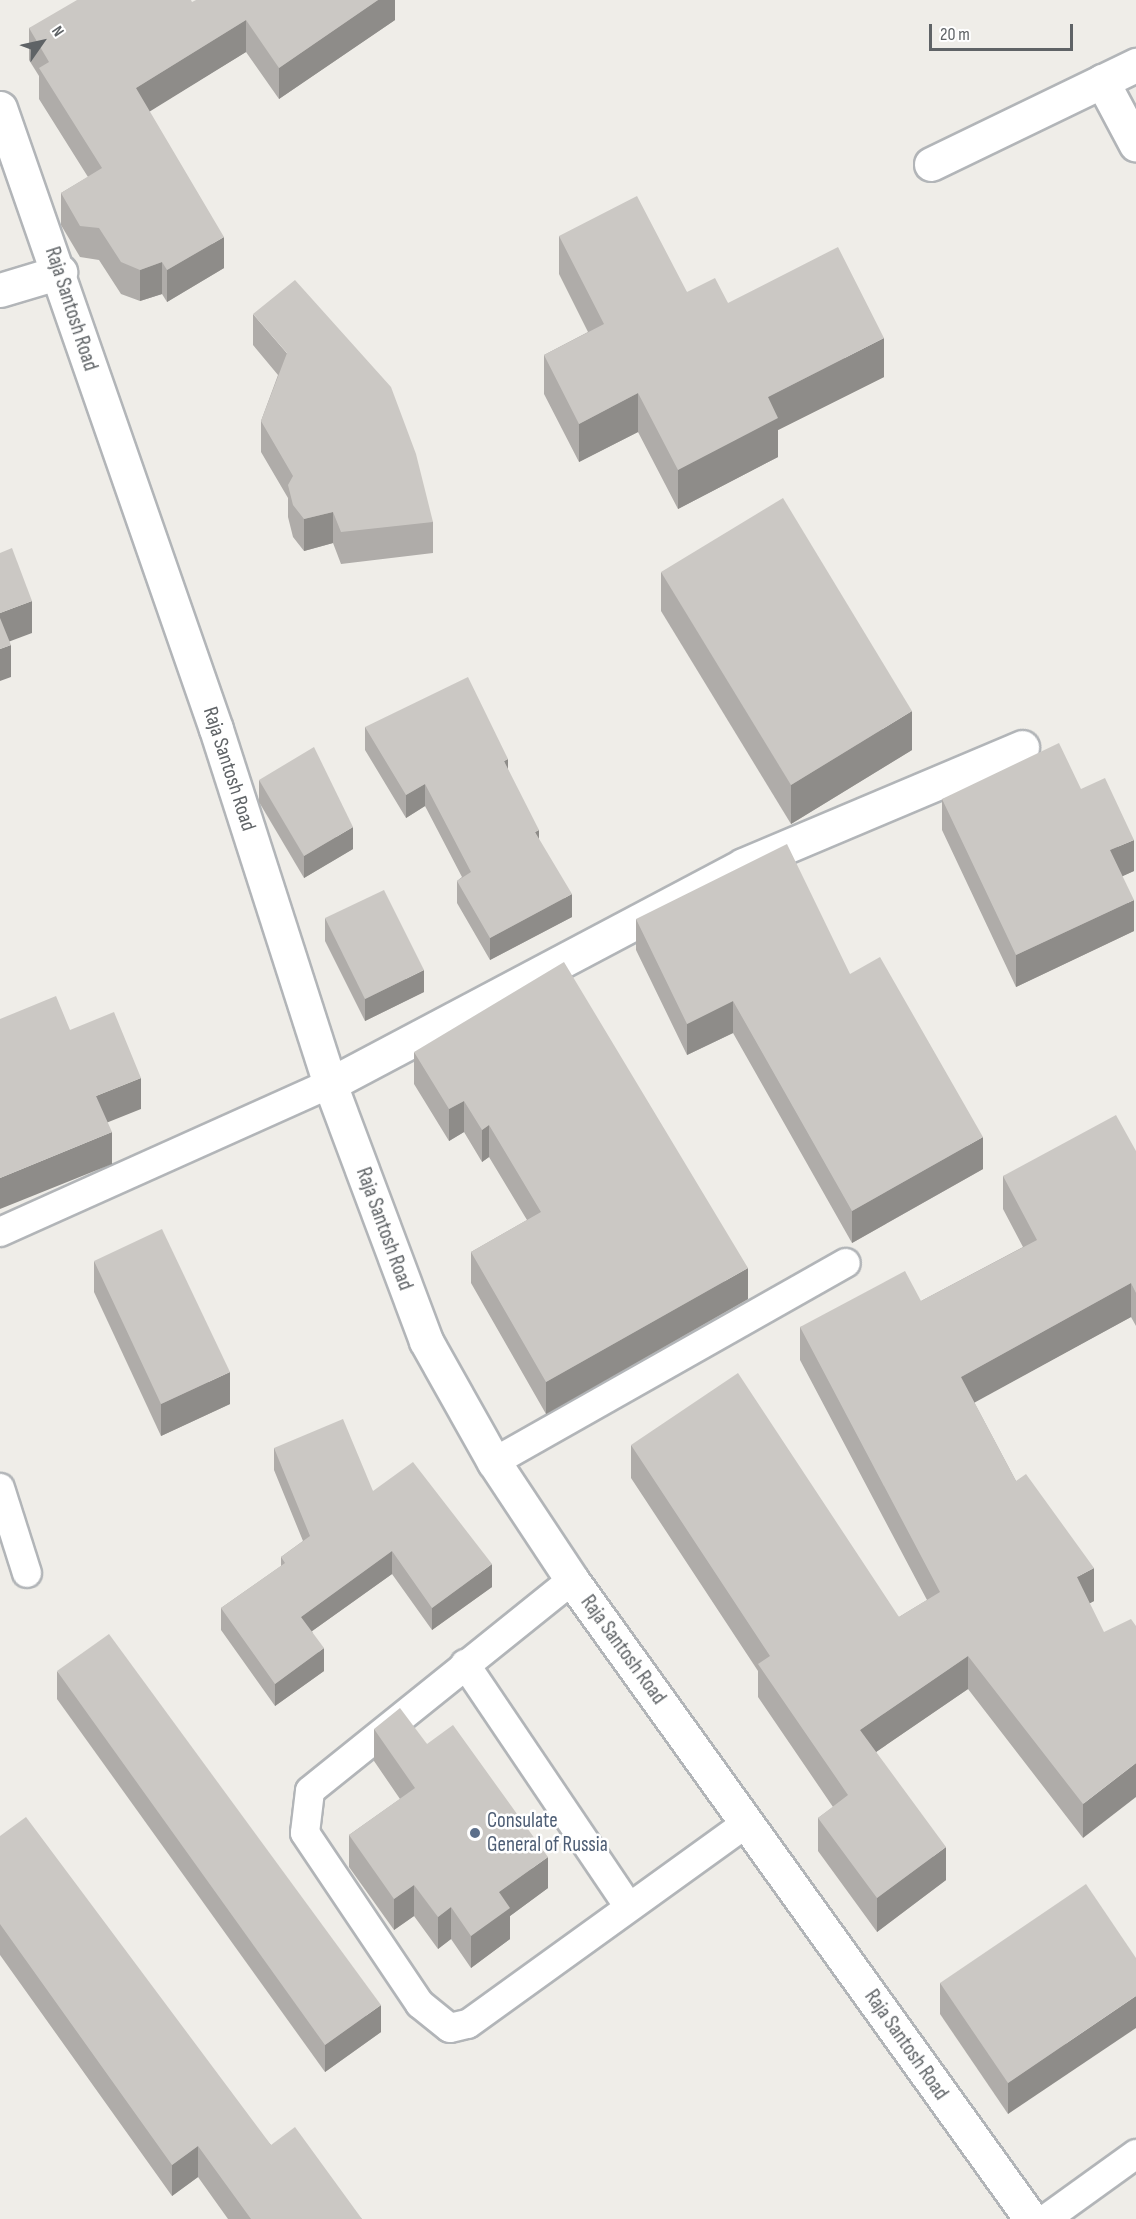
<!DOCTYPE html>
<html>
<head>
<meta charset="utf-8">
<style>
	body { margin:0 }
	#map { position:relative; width:1136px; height:2219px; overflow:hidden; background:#efede8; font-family:"Sofia Sans Condensed",sans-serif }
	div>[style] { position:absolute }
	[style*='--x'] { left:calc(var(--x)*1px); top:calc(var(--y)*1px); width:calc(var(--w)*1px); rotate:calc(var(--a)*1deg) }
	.roads { filter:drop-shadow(2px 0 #b2b5b8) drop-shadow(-2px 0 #b2b5b8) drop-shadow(0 2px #b2b5b8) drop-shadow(0 -2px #b2b5b8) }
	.lane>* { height:28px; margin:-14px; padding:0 14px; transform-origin:14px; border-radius:14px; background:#fff }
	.street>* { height:33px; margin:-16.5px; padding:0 16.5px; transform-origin:16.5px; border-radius:16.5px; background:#fff }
	.secondary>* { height:33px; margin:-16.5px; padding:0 16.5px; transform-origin:16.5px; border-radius:16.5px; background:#fff }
	.wall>* { inset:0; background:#afaca9 }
	.shaded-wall>* { inset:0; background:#8e8c89 }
	.building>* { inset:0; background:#cbc8c4 }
	.dots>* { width:16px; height:16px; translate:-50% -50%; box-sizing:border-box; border:3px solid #fff; border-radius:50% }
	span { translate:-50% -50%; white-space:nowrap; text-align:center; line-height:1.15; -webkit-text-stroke:5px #fff; paint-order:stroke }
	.street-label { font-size:21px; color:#5f6366 }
	.service-label { font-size:21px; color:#4e5e75 }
	.left { translate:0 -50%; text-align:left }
	.north { position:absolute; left:12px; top:12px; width:60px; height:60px; -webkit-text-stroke:4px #fff; paint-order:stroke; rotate:56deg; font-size:16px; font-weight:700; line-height:24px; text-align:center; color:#5f6366 }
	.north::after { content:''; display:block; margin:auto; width:21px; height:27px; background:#5f6366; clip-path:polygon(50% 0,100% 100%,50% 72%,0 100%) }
	.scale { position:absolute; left:929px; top:24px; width:144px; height:27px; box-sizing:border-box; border:3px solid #5f6366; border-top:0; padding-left:8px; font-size:18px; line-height:21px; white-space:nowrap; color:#5f6366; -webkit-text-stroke:4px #fff; paint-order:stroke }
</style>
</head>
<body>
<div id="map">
	<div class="roads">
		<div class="lane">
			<div style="--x:0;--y:1232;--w:362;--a:-24.2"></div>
			<div style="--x:494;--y:1462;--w:404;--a:-29.5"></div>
			<div style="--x:0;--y:1488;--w:89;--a:72.4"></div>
			<div style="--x:572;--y:1580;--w:336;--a:141.2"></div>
			<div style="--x:310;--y:1791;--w:42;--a:96.8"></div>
			<div style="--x:305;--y:1833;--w:206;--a:56.1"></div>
			<div style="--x:420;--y:2004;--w:38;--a:39"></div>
			<div style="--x:450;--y:2028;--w:18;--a:-13"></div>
			<div style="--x:468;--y:2024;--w:345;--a:-35.8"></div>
			<div style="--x:465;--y:1664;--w:293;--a:56"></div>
			<div style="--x:1046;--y:2219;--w:111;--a:-35.8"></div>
		</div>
		<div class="street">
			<div style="--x:1102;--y:81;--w:72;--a:62"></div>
			<div style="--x:931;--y:164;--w:228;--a:-25.8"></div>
			<div style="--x:0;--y:290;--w:63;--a:-16.7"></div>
			<div style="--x:330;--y:1084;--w:467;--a:-27.9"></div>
			<div style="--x:743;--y:865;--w:303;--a:-22.9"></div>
		</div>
		<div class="secondary">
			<div style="--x:0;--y:108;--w:657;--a:70.82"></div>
			<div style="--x:216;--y:729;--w:373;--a:72.2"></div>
			<div style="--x:330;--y:1084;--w:274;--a:69.5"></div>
			<div style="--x:426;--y:1341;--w:139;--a:60.7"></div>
			<div style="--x:494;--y:1462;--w:141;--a:56.5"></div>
			<div style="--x:572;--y:1580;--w:787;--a:54.31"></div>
		</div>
	</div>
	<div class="wall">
		<div style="clip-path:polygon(395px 0,395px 20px,279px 99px,246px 52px,149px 111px,224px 268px,167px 302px,162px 294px,140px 301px,121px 294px,99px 260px,80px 257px,61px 225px,61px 193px,88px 177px,39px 99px,39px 76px,29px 60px,29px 28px,192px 2px)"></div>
		<div style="clip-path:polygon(559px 236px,687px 292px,728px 303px,884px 377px,778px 430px,778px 457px,678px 509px,638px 432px,579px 462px,544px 394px,544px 355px,588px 332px,559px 274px)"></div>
		<div style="clip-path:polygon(253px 314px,433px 522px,433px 553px,341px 564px,333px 543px,304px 551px,293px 537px,288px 517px,288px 498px,261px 452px,261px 421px,278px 375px,253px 345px)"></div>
		<div style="clip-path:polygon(661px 572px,912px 750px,791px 824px,661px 611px)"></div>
		<div style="clip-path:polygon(365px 727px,508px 770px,572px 917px,490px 960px,457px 903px,457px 881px,462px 877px,425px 806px,406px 818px,365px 750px)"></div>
		<div style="clip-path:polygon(259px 780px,353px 849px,304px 878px,259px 802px)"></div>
		<div style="clip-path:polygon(1081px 789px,1134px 871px,1122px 876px,1134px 931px,1016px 987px,942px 830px,942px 799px)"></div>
		<div style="clip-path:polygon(325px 918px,424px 992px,365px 1021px,325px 941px)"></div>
		<div style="clip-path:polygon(636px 919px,850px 974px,983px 1169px,852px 1243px,733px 1033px,687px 1055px,636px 950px)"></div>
		<div style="clip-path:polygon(414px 1052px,748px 1299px,546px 1414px,471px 1283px,471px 1252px,527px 1220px,489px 1157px,482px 1162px,464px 1132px,449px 1141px,414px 1084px)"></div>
		<div style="clip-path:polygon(1136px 1151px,1136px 1326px,1131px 1317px,974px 1402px,1016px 1481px,1094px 1601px,1090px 1603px,1083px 1838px,968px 1689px,876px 1752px,946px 1880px,877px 1932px,818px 1851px,818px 1818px,833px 1807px,758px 1697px,758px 1671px,631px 1478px,631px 1445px,899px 1617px,927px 1600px,800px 1360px,800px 1327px,921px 1301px,1023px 1247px,1003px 1209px,1003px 1176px)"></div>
		<div style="clip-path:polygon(94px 1261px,230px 1404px,161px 1436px,94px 1292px)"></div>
		<div style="clip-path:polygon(274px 1448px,373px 1491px,492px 1587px,432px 1630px,392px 1574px,312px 1631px,324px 1671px,275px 1706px,221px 1630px,221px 1608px,281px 1566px,281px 1557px,303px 1541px,274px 1470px)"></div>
		<div style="clip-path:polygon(57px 1671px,381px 2032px,325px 2072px,57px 1699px)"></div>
		<div style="clip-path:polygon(374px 1729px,427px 1744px,548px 1888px,510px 1916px,510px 1939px,471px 1968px,451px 1939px,438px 1949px,414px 1916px,394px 1930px,349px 1867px,349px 1835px,400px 1799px,374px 1761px)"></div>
		<div style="clip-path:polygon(0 1836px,271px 2145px,362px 2219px,228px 2219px,198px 2177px,172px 2196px,0 1955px)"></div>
		<div style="clip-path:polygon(1136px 1958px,1008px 2114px,940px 2014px,940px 1983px)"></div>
	</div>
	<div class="shaded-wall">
		<div style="clip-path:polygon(378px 0,395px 0,395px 20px,279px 99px,279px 68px)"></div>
		<div style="clip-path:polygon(246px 20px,246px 52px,136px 120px,136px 88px)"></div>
		<div style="clip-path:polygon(224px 237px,224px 268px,167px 302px,167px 270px)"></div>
		<div style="clip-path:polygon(162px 262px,162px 294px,140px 301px,140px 270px)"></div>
		<div style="clip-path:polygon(884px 338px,884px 377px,778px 430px,778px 457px,678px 509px,678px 470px,768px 397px)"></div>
		<div style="clip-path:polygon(638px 393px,638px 432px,579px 462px,579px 424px)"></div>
		<div style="clip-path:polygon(333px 512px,333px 543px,304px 551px,304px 519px)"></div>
		<div style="clip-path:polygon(32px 601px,32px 633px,0 645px,0 613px)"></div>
		<div style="clip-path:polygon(11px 645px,11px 677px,0 681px,0 649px)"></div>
		<div style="clip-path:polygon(912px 711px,912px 750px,791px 824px,791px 785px)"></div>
		<div style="clip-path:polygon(508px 759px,508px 781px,504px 761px)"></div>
		<div style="clip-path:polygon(425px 784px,425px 806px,406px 818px,406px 795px)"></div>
		<div style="clip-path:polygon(353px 827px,353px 849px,304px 878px,304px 856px)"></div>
		<div style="clip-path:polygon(539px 830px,539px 852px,535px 832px)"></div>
		<div style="clip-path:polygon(1134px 840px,1134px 871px,1110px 882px,1110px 850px)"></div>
		<div style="clip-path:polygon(572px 894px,572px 917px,490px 960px,490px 938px)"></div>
		<div style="clip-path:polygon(1134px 900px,1134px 931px,1016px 987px,1016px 955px)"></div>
		<div style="clip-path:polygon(424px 970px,424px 992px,365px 1021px,365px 999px)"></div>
		<div style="clip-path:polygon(733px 1001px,733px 1033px,687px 1055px,687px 1024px)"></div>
		<div style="clip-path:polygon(141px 1078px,141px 1109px,96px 1127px,96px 1096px)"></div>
		<div style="clip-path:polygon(464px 1101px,464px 1132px,449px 1141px,449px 1109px)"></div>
		<div style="clip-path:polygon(489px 1125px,489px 1157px,482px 1162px,482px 1130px)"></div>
		<div style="clip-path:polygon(112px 1132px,112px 1164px,0 1209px,0 1178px)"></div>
		<div style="clip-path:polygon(983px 1137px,983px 1169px,852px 1243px,852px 1211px)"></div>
		<div style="clip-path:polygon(748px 1268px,748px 1299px,546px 1414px,546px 1382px)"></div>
		<div style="clip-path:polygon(1131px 1283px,1131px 1317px,961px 1410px,961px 1377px)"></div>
		<div style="clip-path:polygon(230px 1372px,230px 1404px,161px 1436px,161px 1404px)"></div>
		<div style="clip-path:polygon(392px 1551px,392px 1574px,301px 1639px,301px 1617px)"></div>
		<div style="clip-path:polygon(492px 1564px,492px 1587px,432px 1630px,432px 1608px)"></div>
		<div style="clip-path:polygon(1094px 1568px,1094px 1601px,1077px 1610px,1077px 1577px)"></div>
		<div style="clip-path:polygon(324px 1648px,324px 1671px,275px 1706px,275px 1684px)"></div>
		<div style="clip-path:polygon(968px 1656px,968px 1689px,860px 1763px,860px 1730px)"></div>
		<div style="clip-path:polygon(1136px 1763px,1136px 1797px,1083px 1838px,1083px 1804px)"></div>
		<div style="clip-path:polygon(946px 1847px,946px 1880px,877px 1932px,877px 1898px)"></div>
		<div style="clip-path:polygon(548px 1857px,548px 1888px,510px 1916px,510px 1939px,471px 1968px,471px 1936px,499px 1892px)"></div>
		<div style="clip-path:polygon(414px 1885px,414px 1916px,394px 1930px,394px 1899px)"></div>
		<div style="clip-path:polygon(451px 1907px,451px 1939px,438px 1949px,438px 1917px)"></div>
		<div style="clip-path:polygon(1136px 1996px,1136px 2028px,1008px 2114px,1008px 2083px)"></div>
		<div style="clip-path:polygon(381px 2005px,381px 2032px,325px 2072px,325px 2045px)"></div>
		<div style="clip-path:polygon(198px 2146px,198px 2177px,172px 2196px,172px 2165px)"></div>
	</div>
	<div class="building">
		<div style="clip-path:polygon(77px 0,191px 0,192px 2px,196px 0,378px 0,279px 68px,246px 20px,136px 88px,224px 237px,167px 270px,162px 262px,140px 270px,121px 262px,99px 228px,80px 226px,61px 193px,102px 168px,39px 68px,49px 62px,29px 28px)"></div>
		<div style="clip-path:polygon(637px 196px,687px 292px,715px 278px,728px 303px,838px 247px,884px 338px,768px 397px,778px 418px,678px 470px,638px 393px,579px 424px,544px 355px,604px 324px,559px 236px)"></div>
		<div style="clip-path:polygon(295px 280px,391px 387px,416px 454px,433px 522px,341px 532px,333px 512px,304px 519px,293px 505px,288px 485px,293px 476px,261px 421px,287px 353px,253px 314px)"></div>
		<div style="clip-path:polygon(783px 498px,912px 711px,791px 785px,661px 572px)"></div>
		<div style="clip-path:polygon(12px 548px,32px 601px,0 613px,0 553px)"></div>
		<div style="clip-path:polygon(0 618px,11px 645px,0 649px)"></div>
		<div style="clip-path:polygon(468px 677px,508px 759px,504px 761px,539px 830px,535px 832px,572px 894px,490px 938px,457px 881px,471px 872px,425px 784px,406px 795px,365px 727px)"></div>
		<div style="clip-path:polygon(1059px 743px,1081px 789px,1105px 778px,1134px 840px,1110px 850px,1134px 900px,1016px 955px,942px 799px)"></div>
		<div style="clip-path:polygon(314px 747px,353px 827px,304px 856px,259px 780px)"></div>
		<div style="clip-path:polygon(787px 844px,850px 974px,880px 957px,983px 1137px,852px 1211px,733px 1001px,687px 1024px,636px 919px)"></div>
		<div style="clip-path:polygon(384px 890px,424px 970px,365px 999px,325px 918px)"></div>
		<div style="clip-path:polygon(564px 962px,748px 1268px,546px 1382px,471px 1252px,541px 1212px,489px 1125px,482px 1130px,464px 1101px,449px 1109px,414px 1052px)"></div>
		<div style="clip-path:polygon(56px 996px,70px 1030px,114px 1012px,141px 1078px,96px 1096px,112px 1132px,0 1178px,0 1019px)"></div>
		<div style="clip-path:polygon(1116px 1115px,1136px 1151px,1136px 1293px,1131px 1283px,961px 1377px,1016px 1481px,1026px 1474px,1094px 1568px,1077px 1577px,1104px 1632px,1131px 1619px,1136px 1626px,1136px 1763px,1083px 1804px,968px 1656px,860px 1730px,946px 1847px,877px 1898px,818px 1818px,848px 1795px,758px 1664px,770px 1656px,631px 1445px,738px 1373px,899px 1617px,940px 1592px,800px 1327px,905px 1271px,921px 1301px,1037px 1240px,1003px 1176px)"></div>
		<div style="clip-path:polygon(162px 1229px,230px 1372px,161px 1404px,94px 1261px)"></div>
		<div style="clip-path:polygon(343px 1419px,373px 1491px,413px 1462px,492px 1564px,432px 1608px,392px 1551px,301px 1617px,324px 1648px,275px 1684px,221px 1608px,285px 1563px,281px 1557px,310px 1536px,274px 1448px)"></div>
		<div style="clip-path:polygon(109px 1634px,381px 2005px,325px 2045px,57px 1671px)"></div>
		<div style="clip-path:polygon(400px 1708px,427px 1744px,453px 1725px,548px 1857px,499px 1892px,510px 1908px,471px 1936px,451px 1907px,438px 1917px,414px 1885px,394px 1899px,349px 1835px,415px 1788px,374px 1729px)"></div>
		<div style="clip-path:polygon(26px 1817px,271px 2145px,295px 2127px,362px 2219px,251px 2219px,198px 2146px,172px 2165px,0 1924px,0 1836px)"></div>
		<div style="clip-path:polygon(1086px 1884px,1136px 1958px,1136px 1996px,1008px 2083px,940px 1983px)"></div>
	</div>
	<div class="dots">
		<div style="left:475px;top:1833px;background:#5c6f8a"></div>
	</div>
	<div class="street-label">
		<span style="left:71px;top:309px;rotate:72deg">Raja Santosh Road</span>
		<span style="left:229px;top:769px;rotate:72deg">Raja Santosh Road</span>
		<span style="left:384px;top:1229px;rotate:70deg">Raja Santosh Road</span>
		<span style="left:623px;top:1650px;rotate:54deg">Raja Santosh Road</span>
		<span style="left:906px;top:2045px;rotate:55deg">Raja Santosh Road</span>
	</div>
	<div class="service-label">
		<span class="left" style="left:487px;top:1833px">Consulate<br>General of Russia</span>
	</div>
	<div class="north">N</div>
	<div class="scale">20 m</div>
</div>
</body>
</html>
